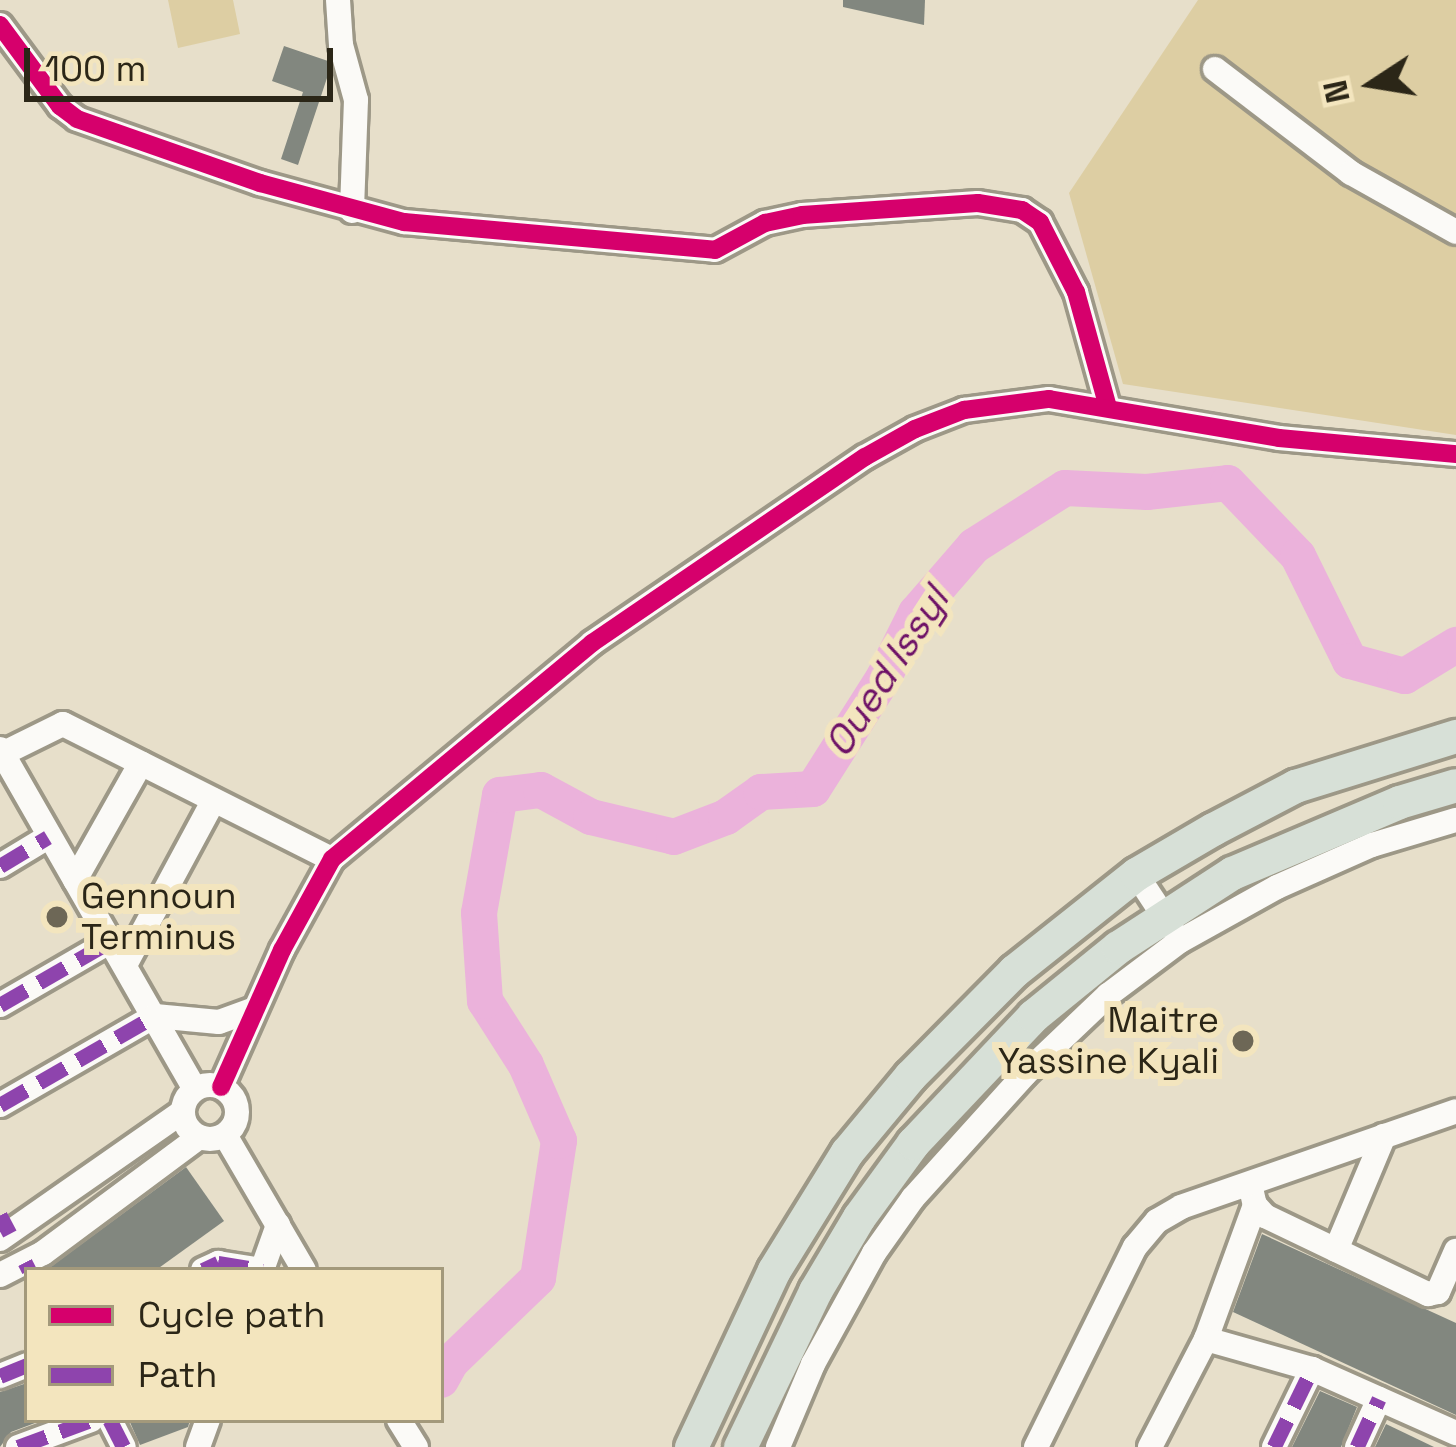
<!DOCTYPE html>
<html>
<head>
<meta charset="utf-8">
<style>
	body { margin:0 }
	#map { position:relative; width:1456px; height:1447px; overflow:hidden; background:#e7dfca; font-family:"Space Grotesk",sans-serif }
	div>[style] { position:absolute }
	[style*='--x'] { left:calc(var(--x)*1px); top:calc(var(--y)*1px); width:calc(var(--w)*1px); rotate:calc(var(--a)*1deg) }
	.green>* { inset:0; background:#ddcea3 }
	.river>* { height:36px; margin:-18px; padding:0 18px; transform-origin:18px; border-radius:18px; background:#ebb2db }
	.building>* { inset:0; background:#82877f }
	.roads { filter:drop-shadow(3px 0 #9d9887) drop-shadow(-3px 0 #9d9887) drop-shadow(0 3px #9d9887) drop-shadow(0 -3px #9d9887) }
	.minor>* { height:24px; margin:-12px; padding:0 12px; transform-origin:12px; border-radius:12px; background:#fbfaf7 }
	.minor>.ring { margin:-12px; padding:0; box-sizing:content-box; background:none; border:24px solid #fbfaf7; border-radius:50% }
	.major>* { height:33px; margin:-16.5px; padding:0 16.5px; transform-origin:16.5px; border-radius:16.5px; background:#d7e0d7 }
	.quiet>* { height:15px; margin-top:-7.5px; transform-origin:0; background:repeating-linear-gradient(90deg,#8e44ad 0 30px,transparent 0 45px) }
	.cycleway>* { height:18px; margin:-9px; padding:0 9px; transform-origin:9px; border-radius:9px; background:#d6006c }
	.dots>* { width:33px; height:33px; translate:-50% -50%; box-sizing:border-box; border:6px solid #f3e5be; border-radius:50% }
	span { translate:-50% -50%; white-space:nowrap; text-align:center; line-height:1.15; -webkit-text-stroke:12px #f3e5be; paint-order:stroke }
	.poi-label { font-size:36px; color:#2b2617 }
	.left { translate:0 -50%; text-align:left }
	.right { translate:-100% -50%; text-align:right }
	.water-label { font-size:39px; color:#6e1267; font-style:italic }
	.legend { position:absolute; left:24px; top:1267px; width:420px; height:156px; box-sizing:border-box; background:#f3e5be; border:3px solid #a3997b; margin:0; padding:15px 21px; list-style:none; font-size:36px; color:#2b2617 }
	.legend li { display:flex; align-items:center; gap:24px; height:60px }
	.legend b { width:60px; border:3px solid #a3997b }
	.north { position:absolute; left:1312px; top:24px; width:120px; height:120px; -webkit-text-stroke:9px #f3e5be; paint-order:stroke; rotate:258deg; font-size:33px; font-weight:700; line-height:48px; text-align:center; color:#2b2617 }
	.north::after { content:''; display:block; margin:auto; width:42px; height:54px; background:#2b2617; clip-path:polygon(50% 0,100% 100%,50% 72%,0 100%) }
	.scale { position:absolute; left:24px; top:48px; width:309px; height:54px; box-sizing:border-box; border:6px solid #2b2617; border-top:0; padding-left:15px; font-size:36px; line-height:42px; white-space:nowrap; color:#2b2617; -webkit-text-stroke:9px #f3e5be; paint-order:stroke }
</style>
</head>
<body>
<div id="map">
	<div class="green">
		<div style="clip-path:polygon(168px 0,233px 0,240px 34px,178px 48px)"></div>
		<div style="clip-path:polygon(1198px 0,1456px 0,1456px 435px,1123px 384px,1069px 193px)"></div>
	</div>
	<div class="river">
		<div style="--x:441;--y:1380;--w:21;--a:-61"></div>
		<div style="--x:451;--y:1362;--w:121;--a:-44"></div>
		<div style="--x:538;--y:1278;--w:139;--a:-81.3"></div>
		<div style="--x:559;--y:1141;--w:83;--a:-113.5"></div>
		<div style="--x:526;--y:1065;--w:76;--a:-122.6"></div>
		<div style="--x:485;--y:1001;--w:88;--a:-93.9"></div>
		<div style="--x:479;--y:913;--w:120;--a:-79.9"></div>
		<div style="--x:500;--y:795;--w:41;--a:-7"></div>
		<div style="--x:541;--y:790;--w:57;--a:28.4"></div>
		<div style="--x:591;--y:817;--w:85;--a:13.5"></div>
		<div style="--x:674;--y:837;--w:56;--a:-21"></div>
		<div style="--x:726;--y:817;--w:43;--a:-35.5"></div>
		<div style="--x:761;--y:792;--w:52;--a:-3.3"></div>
		<div style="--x:813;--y:789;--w:133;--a:-57.6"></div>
		<div style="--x:884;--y:677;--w:72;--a:-63.4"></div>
		<div style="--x:916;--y:613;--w:89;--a:-49.1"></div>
		<div style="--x:974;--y:546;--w:108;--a:-32.5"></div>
		<div style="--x:1065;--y:488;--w:82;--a:2.8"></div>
		<div style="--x:1147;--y:492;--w:81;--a:-6.3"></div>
		<div style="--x:1228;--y:483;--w:101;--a:46.2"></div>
		<div style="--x:1298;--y:556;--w:117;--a:63.7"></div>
		<div style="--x:1350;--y:661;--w:57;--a:15.3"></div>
		<div style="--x:1405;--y:676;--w:60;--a:-31.3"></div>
	</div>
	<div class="building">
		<div style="clip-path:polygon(843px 0,925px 0,924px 25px,843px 7px)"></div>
		<div style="clip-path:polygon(284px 46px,328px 61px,330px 69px,298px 165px,281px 159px,303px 92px,272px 81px)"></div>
		<div style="clip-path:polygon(186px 1167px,224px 1221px,156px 1270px,46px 1270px)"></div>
		<div style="clip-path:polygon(1262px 1234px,1456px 1323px,1456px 1415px,1233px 1312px)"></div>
		<div style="clip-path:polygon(27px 1383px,27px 1420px,43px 1420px,11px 1432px,0 1447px,0 1392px)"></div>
		<div style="clip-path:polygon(1320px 1391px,1357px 1407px,1341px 1447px,1292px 1447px)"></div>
		<div style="clip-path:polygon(129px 1420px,190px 1420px,188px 1427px,140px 1445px)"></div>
		<div style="clip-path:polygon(1386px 1424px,1434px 1447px,1375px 1447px)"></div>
	</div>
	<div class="roads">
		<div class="minor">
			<div style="--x:338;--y:0;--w:45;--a:86.2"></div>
			<div style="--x:341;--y:45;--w:57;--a:74.7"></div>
			<div style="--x:356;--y:100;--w:111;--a:92.1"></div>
			<div style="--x:0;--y:25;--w:101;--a:53.5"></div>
			<div style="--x:60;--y:106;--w:21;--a:37"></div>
			<div style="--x:77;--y:119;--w:194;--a:19.3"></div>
			<div style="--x:260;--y:183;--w:149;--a:15.2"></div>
			<div style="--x:404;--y:222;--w:312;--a:5.1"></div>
			<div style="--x:715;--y:250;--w:57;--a:-28.4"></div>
			<div style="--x:765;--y:223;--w:38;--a:-12"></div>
			<div style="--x:802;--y:215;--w:176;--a:-3.9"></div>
			<div style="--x:978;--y:203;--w:45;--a:9"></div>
			<div style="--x:1022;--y:210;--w:22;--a:34"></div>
			<div style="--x:1040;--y:222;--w:79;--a:62.8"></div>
			<div style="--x:1076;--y:292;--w:116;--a:74.5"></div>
			<div style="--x:1215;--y:69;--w:171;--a:37.4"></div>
			<div style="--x:1351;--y:173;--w:120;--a:29.3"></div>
			<div style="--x:0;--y:749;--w:391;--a:60.2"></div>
			<div style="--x:0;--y:755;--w:70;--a:-26.2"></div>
			<div style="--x:63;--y:724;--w:301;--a:26.7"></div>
			<div style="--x:0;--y:866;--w:56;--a:-31.1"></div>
			<div style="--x:1136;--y:874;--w:64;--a:56.6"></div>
			<div style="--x:75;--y:880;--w:134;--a:-60.6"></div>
			<div style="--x:125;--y:965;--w:187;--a:-61.7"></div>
			<div style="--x:0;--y:1005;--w:128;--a:-30"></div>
			<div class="ring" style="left:183px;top:1085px;width:30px;height:30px"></div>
			<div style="--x:221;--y:1087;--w:150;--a:-66"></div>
			<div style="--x:282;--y:950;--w:104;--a:-61.2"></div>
			<div style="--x:332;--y:859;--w:338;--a:-39.7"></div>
			<div style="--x:592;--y:643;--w:330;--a:-34.3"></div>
			<div style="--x:865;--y:457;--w:57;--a:-29.2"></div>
			<div style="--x:915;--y:429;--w:53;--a:-21.2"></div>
			<div style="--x:964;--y:410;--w:86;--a:-7.4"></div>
			<div style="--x:1049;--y:399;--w:233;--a:9.6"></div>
			<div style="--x:1279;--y:438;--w:178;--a:5.2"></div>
			<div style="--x:0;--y:1105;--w:179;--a:-29.9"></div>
			<div style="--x:155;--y:1016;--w:64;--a:5.4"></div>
			<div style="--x:219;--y:1022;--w:38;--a:-20"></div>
			<div style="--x:225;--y:1135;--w:156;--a:59.7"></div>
			<div style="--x:1250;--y:1184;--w:22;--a:77"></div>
			<div style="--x:1255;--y:1205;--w:15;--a:48"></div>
			<div style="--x:1265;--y:1216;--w:181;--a:25.6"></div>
			<div style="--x:1428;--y:1294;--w:10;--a:-11"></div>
			<div style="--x:1438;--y:1292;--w:45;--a:-66.3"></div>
			<div style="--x:0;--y:1239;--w:222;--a:-34.9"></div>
			<div style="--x:1336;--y:1250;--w:124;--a:-67.2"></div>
			<div style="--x:203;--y:1270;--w:17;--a:-25"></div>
			<div style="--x:218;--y:1263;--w:45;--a:9"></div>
			<div style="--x:262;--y:1270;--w:48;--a:-70.4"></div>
			<div style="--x:0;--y:1275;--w:48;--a:-27.1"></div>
			<div style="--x:43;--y:1253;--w:194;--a:-36.6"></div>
			<div style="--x:1206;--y:1339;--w:143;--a:-69.9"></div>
			<div style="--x:0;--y:1376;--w:29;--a:-22"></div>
			<div style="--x:110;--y:1420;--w:30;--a:63"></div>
			<div style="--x:399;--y:1420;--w:32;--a:58"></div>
			<div style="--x:18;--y:1447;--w:78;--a:-20.3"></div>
			<div style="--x:198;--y:1447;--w:29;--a:-70"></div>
			<div style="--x:778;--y:1447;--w:90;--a:-67.1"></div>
			<div style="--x:813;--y:1364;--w:127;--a:-61.2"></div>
			<div style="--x:874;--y:1253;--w:67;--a:-54.7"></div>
			<div style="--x:913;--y:1198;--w:167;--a:-47.9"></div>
			<div style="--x:1025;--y:1074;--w:115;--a:-43.6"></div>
			<div style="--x:1108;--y:995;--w:90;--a:-36.9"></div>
			<div style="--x:1180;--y:941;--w:111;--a:-29.1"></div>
			<div style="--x:1277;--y:887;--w:104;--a:-23.9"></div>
			<div style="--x:1372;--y:845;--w:88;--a:-16.6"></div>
			<div style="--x:1036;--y:1447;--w:223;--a:-63.7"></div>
			<div style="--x:1135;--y:1247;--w:34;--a:-50"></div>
			<div style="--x:1157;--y:1221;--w:28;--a:-30"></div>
			<div style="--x:1181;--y:1207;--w:291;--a:-19.2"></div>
			<div style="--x:1150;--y:1447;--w:122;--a:-62.6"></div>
			<div style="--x:1206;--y:1339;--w:110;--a:15.8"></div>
			<div style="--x:1312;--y:1369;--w:158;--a:24"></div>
			<div style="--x:1274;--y:1447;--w:87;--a:-64"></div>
			<div style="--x:1357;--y:1447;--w:53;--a:-65.4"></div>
		</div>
		<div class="major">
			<div style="--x:691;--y:1447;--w:195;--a:-64.9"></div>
			<div style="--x:774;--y:1270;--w:139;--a:-58.3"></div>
			<div style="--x:847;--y:1152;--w:99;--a:-50.3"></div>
			<div style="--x:910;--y:1076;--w:148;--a:-45.3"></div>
			<div style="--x:1014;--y:971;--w:156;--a:-38.5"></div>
			<div style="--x:1136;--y:874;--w:89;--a:-30.3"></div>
			<div style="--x:1213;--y:829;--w:93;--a:-27.7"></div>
			<div style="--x:1295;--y:786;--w:169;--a:-17.3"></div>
			<div style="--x:740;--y:1447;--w:173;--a:-64.3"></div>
			<div style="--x:815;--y:1291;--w:86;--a:-59.3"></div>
			<div style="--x:859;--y:1217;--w:92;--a:-53.9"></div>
			<div style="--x:913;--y:1143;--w:175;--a:-46.6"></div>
			<div style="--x:1033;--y:1016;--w:109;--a:-39.1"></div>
			<div style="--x:1118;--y:947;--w:136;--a:-33"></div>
			<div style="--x:1232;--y:873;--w:181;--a:-23"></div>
			<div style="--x:1399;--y:802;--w:59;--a:-16.6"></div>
		</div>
	</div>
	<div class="quiet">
		<div style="--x:0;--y:866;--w:56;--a:-31.1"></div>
		<div style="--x:0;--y:1005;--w:128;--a:-30"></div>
		<div style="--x:0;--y:1105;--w:179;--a:-29.9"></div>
		<div style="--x:0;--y:1215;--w:21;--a:62"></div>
		<div style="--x:25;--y:1262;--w:9;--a:63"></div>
		<div style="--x:203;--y:1270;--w:17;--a:-25"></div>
		<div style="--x:218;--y:1263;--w:45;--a:9"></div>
		<div style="--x:0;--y:1376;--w:29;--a:-22"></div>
		<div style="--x:110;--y:1420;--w:30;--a:63"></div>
		<div style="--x:18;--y:1447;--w:78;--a:-20.3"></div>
		<div style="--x:1274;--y:1447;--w:87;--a:-64"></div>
		<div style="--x:1357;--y:1447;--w:53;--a:-65.4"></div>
	</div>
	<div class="cycleway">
		<div style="--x:0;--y:25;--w:101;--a:53.5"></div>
		<div style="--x:60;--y:106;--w:21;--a:37"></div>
		<div style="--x:77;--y:119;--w:194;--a:19.3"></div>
		<div style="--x:260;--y:183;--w:149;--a:15.2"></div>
		<div style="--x:404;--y:222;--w:312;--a:5.1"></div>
		<div style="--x:715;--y:250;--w:57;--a:-28.4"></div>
		<div style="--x:765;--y:223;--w:38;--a:-12"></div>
		<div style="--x:802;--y:215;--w:176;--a:-3.9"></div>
		<div style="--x:978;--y:203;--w:45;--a:9"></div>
		<div style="--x:1022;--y:210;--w:22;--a:34"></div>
		<div style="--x:1040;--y:222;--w:79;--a:62.8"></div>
		<div style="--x:1076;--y:292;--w:116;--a:74.5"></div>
		<div style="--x:221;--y:1087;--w:150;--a:-66"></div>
		<div style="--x:282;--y:950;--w:104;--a:-61.2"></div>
		<div style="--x:332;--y:859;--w:338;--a:-39.7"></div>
		<div style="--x:592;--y:643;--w:330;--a:-34.3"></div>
		<div style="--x:865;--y:457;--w:57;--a:-29.2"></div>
		<div style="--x:915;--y:429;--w:53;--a:-21.2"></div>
		<div style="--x:964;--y:410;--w:86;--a:-7.4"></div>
		<div style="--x:1049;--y:399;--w:233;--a:9.6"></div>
		<div style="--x:1279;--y:438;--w:178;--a:5.2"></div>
	</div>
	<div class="dots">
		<div style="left:57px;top:917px;background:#6d6756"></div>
		<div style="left:1243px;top:1041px;background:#6d6756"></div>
	</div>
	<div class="poi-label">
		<span class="left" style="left:81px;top:917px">Gennoun<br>Terminus</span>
		<span class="right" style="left:1219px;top:1041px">Maitre<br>Yassine Kyali</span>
	</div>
	<div class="water-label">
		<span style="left:887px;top:672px;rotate:-57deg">Oued Issyl</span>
	</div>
	<ul class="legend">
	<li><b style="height:15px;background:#d6006c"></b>Cycle path</li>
	<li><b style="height:15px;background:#8e44ad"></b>Path</li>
	</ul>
	<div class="north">N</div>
	<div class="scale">100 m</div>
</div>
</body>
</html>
